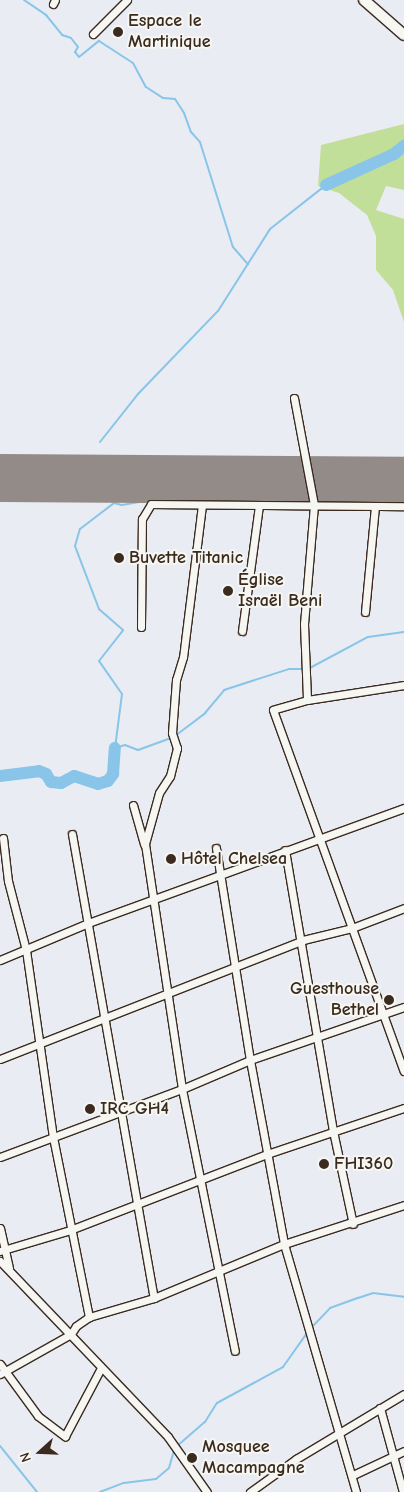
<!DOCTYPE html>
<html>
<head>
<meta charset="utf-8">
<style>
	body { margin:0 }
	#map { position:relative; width:404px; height:1492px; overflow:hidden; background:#eaecf3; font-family:"Comic Neue",sans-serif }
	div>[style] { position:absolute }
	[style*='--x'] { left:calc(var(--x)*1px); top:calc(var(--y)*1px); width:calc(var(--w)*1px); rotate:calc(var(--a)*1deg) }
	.green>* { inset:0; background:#c1df98 }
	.stream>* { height:2px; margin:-1px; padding:0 1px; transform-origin:1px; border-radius:1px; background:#88c5e8 }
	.river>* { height:12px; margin:-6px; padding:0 6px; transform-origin:6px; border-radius:6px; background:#88c5e8 }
	.runway>* { height:48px; margin:-24px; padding:0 24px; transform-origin:24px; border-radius:24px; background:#928b88 }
	.roads { filter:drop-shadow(1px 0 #3b2a1e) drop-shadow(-1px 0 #3b2a1e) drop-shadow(0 1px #3b2a1e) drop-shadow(0 -1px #3b2a1e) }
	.minor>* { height:7px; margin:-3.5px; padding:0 3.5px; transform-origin:3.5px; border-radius:3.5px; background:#f6f6f2 }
	.highway>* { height:10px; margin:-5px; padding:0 5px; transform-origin:5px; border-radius:5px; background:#f6f6f2 }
	.dots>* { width:14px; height:14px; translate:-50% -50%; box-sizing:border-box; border:2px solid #f6f6f2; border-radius:50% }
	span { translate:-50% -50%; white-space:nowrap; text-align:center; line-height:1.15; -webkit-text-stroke:4px #f6f6f2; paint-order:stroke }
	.poi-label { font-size:18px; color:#3b2a1e; font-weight:700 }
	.left { translate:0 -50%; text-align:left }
	.right { translate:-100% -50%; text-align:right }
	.north { position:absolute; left:15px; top:1427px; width:50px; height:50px; -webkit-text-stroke:4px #f6f6f2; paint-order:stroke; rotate:250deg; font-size:14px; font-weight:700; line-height:20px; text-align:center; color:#3b2a1e }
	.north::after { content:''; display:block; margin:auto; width:18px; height:22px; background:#3b2a1e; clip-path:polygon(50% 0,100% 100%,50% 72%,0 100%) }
</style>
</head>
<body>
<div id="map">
	<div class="green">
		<div style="clip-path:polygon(404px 124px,404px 190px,386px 186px,376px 210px,404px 219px,404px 322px,393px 290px,376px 270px,376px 236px,367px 215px,339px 193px,318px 186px,321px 145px)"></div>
	</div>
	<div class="stream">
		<div style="--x:24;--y:0;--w:27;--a:34"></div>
		<div style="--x:46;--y:15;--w:26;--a:51"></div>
		<div style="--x:62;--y:35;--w:9;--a:18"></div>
		<div style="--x:71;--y:38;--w:11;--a:52"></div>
		<div style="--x:78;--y:47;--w:6;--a:121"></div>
		<div style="--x:75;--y:52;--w:6;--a:51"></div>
		<div style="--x:79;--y:57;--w:26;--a:-39"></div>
		<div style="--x:99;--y:41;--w:40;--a:32.9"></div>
		<div style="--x:133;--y:63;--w:27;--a:62"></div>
		<div style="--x:146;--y:87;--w:20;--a:33"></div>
		<div style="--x:163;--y:98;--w:12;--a:5"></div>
		<div style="--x:175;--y:99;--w:17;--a:57"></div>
		<div style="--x:184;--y:113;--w:20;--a:70"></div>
		<div style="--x:191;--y:132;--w:13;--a:48"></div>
		<div style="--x:200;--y:142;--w:110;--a:72.6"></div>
		<div style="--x:233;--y:247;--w:23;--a:49"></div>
		<div style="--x:100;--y:442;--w:61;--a:-51.6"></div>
		<div style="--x:138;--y:394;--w:115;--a:-46.1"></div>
		<div style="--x:218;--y:311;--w:97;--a:-57.6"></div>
		<div style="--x:270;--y:229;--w:71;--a:-38.2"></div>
		<div style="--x:308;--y:669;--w:68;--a:-28.1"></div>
		<div style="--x:368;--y:637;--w:36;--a:-8"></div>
		<div style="--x:175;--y:736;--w:38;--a:-37"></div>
		<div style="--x:205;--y:713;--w:30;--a:-50"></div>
		<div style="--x:224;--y:690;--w:68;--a:-17.9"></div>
		<div style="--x:289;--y:669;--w:14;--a:0"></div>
		<div style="--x:171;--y:738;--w:35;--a:160"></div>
		<div style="--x:138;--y:750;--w:14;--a:-159"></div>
		<div style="--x:125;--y:745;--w:10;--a:163"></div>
		<div style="--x:115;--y:748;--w:54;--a:-82.6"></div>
		<div style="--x:122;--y:694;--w:40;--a:-124.9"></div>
		<div style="--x:99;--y:661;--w:39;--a:-52"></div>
		<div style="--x:123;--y:630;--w:32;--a:-139"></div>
		<div style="--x:99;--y:609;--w:67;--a:-110.9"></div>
		<div style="--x:75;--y:546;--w:18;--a:-74"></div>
		<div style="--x:80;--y:529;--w:43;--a:-37.4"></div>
		<div style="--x:114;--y:503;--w:8;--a:14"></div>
		<div style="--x:122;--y:505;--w:29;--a:-10"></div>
		<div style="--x:151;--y:500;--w:66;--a:0.9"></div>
		<div style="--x:310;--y:1329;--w:29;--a:-46"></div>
		<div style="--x:330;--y:1308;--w:30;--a:-20"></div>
		<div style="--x:358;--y:1298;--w:16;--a:-18"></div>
		<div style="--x:373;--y:1293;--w:31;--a:7"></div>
		<div style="--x:0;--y:1446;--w:59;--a:51.2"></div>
		<div style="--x:176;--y:1447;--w:38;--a:-41"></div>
		<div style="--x:205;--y:1422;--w:22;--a:-58"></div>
		<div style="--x:217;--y:1403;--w:75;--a:-28.6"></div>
		<div style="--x:283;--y:1367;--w:42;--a:-54.8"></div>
		<div style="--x:100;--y:1492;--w:26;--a:-21"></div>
		<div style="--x:124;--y:1483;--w:32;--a:-7"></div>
		<div style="--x:156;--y:1479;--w:17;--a:-40"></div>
		<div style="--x:169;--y:1468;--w:18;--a:-74"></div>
	</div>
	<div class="river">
		<div style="--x:326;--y:185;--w:75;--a:-24.5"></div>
		<div style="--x:394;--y:154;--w:13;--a:-39"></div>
		<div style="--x:0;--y:776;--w:39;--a:-7"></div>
		<div style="--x:39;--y:771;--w:8;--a:23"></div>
		<div style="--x:46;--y:774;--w:9;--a:58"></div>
		<div style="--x:51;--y:782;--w:10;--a:6"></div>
		<div style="--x:61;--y:783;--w:15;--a:-28"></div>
		<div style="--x:74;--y:776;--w:25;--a:18"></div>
		<div style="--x:98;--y:784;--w:10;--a:-17"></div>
		<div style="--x:108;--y:781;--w:9;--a:-54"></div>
		<div style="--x:113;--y:774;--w:26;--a:-86"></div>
	</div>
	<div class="runway">
		<div style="--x:0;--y:478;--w:404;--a:0.4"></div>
	</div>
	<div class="roads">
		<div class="minor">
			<div style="--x:53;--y:4;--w:4;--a:-63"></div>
			<div style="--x:93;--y:34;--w:48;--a:-45"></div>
			<div style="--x:294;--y:398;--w:109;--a:79.4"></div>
			<div style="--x:314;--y:505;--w:119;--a:94.8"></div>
			<div style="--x:304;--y:624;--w:76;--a:87.7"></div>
			<div style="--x:202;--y:505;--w:153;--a:97.1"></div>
			<div style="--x:183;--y:657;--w:24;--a:107"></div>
			<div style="--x:176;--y:680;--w:53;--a:94.3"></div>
			<div style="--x:172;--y:733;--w:16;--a:72"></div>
			<div style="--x:177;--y:748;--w:29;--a:104"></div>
			<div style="--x:170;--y:776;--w:20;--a:123"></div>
			<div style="--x:159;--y:793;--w:53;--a:105.4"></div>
			<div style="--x:145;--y:844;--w:248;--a:81.4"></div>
			<div style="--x:182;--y:1089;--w:267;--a:78.6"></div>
			<div style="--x:365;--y:612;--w:106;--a:-84.6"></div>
			<div style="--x:141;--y:627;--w:108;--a:-89.5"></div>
			<div style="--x:142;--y:519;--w:17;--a:-59"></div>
			<div style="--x:151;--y:504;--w:253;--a:0.5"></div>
			<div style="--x:242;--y:631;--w:126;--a:-82.3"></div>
			<div style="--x:404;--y:685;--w:98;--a:171.2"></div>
			<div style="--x:307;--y:700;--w:35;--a:164"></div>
			<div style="--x:273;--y:710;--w:384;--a:70.1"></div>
			<div style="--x:133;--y:805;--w:41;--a:74.2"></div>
			<div style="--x:72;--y:834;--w:471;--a:80"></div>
			<div style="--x:3;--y:838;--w:43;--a:83.4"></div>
			<div style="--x:8;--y:881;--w:71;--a:75.4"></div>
			<div style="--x:26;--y:950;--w:189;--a:81.8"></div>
			<div style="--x:53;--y:1137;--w:184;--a:78.7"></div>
			<div style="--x:216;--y:848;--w:215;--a:80.9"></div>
			<div style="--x:250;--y:1060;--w:187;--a:79.5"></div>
			<div style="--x:284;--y:1244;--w:258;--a:73.8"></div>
			<div style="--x:285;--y:850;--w:285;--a:80.3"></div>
			<div style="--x:333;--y:1131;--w:95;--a:77.9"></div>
			<div style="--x:0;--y:960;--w:95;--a:-22.8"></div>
			<div style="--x:88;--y:923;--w:336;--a:-20"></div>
			<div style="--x:0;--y:1059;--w:326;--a:-21.4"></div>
			<div style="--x:303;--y:940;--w:50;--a:-13.8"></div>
			<div style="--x:352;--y:928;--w:56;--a:-21"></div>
			<div style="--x:0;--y:1157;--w:194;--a:-20.5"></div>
			<div style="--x:182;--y:1089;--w:74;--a:-23.1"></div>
			<div style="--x:250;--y:1060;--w:163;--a:-19"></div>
			<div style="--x:0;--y:1228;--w:41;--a:77.3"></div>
			<div style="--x:0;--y:1251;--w:73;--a:-16.7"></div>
			<div style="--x:70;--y:1230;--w:211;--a:-21.1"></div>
			<div style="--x:267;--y:1154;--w:145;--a:-18.6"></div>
			<div style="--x:0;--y:1261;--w:243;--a:46.3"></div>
			<div style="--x:168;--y:1437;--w:67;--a:54.7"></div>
			<div style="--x:0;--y:1364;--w:64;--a:53.8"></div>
			<div style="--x:38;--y:1416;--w:34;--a:37"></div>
			<div style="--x:65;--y:1436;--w:77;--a:-62.1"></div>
			<div style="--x:0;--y:1374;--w:81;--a:-29.4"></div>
			<div style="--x:71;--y:1334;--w:9;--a:-58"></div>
			<div style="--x:76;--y:1326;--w:16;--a:-35"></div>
			<div style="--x:89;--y:1317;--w:68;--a:-16.3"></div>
			<div style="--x:154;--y:1298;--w:141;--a:-22.6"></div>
			<div style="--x:284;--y:1244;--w:126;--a:-18"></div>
			<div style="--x:380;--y:1408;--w:87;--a:74.7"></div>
			<div style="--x:353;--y:1475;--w:56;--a:-25.2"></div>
			<div style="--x:250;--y:1492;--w:57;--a:-35.7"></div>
			<div style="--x:296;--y:1459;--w:126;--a:-31"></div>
		</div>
		<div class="highway">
			<div style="--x:364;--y:0;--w:53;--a:41.2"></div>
		</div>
	</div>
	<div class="dots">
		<div style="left:118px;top:32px;background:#3b2a1e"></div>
		<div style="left:119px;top:558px;background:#3b2a1e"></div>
		<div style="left:228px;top:591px;background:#3b2a1e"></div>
		<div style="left:171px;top:859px;background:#3b2a1e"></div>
		<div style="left:389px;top:1000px;background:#3b2a1e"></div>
		<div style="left:90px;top:1109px;background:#3b2a1e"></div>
		<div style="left:324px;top:1164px;background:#3b2a1e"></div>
		<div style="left:192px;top:1458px;background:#3b2a1e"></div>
	</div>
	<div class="poi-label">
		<span class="left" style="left:128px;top:32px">Espace le<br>Martinique</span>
		<span class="left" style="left:129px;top:558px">Buvette Titanic</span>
		<span class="left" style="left:238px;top:591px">Église<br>Israël Beni</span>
		<span class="left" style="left:181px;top:859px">Hôtel Chelsea</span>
		<span class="right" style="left:379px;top:1000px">Guesthouse<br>Bethel</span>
		<span class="left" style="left:100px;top:1109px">IRC GH4</span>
		<span class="left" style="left:334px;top:1164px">FHI360</span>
		<span class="left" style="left:202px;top:1458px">Mosquee<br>Macampagne</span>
	</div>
	<div class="north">N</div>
</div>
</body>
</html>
